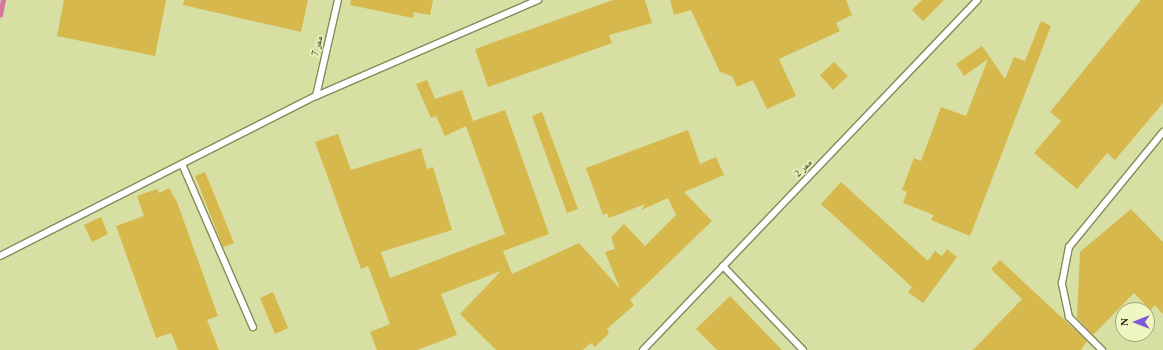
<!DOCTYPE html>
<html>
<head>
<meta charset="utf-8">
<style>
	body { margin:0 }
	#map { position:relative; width:1163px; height:350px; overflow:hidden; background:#e3e9b6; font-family:"Times New Roman","Noto Naskh Arabic",serif }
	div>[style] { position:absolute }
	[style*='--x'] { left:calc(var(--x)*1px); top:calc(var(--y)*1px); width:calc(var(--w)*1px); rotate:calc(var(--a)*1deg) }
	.built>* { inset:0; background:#d8dfa3 }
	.stream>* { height:4.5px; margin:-2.25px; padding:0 2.25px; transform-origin:2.25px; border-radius:2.25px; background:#d776a0 }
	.building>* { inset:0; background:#d6b84c }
	.roads { filter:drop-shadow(1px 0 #858a5a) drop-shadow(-1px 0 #858a5a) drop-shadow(0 1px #858a5a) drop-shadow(0 -1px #858a5a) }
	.service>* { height:6px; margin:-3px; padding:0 3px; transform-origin:3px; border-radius:3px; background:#fff }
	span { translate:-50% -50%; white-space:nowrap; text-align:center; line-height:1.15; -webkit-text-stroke:3px #f0f6c2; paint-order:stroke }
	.street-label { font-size:10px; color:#262814 }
	.north { position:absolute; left:1115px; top:302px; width:40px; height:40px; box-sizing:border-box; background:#f0f6c2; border:1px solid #9fa47c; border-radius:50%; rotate:270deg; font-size:11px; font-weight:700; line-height:16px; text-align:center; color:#262814 }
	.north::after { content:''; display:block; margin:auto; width:14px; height:18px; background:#7e5ad4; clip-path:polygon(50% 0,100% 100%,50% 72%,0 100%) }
</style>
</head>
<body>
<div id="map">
	<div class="built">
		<div style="clip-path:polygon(evenodd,0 0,1163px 0,1163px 350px,0 350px,0 0,1123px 310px,1147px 310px,1147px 334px,1123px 334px,1123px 310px)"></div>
	</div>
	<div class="stream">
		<div style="--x:0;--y:15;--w:15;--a:-79"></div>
	</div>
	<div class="building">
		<div style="clip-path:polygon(64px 0,166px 0,155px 56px,57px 36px)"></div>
		<div style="clip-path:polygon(184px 0,308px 0,301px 32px,183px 5px)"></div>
		<div style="clip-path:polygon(351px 0,433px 0,430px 15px,414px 12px,413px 18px,350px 5px)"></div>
		<div style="clip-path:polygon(613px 0,645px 0,652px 23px,609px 35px,612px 43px,488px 87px,475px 49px)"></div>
		<div style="clip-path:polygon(670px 0,846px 0,852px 15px,836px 23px,840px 31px,779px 59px,796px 96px,767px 109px,753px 80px,737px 87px,732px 76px,720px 72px,691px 10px,674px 15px)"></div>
		<div style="clip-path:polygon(922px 0,944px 0,923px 21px,912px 10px)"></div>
		<div style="clip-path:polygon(1141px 0,1163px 0,1163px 103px,1115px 160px,1107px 153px,1077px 189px,1034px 153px,1061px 121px,1050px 112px)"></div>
		<div style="clip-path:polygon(1041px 21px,1051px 26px,970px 236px,931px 220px,934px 215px,903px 203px,907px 192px,902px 190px,914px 158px,921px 161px,941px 107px,966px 116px,988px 59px,964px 76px,956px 64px,982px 46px,1005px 79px,1014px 57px,1025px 61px)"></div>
		<div style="clip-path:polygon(834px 62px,848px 76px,833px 90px,820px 75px)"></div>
		<div style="clip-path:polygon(427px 80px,435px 99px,462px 90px,473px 121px,505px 110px,549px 234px,503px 251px,512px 274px,579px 243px,620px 289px,605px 252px,615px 249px,611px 237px,624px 224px,645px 246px,676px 215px,668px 198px,641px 210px,645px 204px,609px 218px,607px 213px,603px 215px,586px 168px,688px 130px,700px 164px,716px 157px,724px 175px,684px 192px,712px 221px,630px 300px,634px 305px,607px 329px,609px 333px,595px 347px,591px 343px,583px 350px,496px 350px,460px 314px,501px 271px,441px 294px,457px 335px,417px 350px,377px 350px,370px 332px,390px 324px,368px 266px,361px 269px,315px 142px,338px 134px,351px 170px,421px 148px,427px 169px,433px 167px,452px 230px,381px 252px,390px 278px,505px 234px,466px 126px,445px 136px,436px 116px,431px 118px,416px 84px)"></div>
		<div style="clip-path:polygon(542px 112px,578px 209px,567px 213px,532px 116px)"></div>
		<div style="clip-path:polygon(205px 172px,234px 243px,223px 247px,195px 176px)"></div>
		<div style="clip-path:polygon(841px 182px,928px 261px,935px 251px,942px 256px,947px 249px,957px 257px,923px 303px,908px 292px,912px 287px,821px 204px)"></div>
		<div style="clip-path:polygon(169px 188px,177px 202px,218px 316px,207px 320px,219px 350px,178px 350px,171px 333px,156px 338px,116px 226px,144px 216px,137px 196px,157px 189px,159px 193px)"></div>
		<div style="clip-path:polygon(1131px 209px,1163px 242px,1163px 314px,1155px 305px,1150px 310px,1134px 293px,1093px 335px,1077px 318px,1080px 252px)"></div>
		<div style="clip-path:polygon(101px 217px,108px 234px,92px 242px,84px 225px)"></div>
		<div style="clip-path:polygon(1000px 260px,1087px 341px,1081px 350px,973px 350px,1022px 299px,991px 269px)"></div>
		<div style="clip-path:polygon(273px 292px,288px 328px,275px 334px,260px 298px)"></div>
		<div style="clip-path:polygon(730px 296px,782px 350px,717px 350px,696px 329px)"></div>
	</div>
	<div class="roads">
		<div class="service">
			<div style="--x:316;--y:96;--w:98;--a:-77.1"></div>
			<div style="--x:182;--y:164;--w:178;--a:66.5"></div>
			<div style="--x:0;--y:256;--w:354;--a:-26.9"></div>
			<div style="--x:316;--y:96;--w:242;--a:-23.4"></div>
			<div style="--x:723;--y:266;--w:116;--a:46.4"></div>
			<div style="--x:643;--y:350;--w:484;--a:-46.3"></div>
			<div style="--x:1102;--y:350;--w:47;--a:-135"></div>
			<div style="--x:1069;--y:317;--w:35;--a:-102"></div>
			<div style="--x:1062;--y:283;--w:37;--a:-79"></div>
			<div style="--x:1069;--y:247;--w:149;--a:-50.7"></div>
		</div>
	</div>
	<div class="street-label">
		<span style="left:317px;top:46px;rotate:-77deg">ممر 7</span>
		<span style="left:803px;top:168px;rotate:-46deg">ممر 2</span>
	</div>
	<div class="north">N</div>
</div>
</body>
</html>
